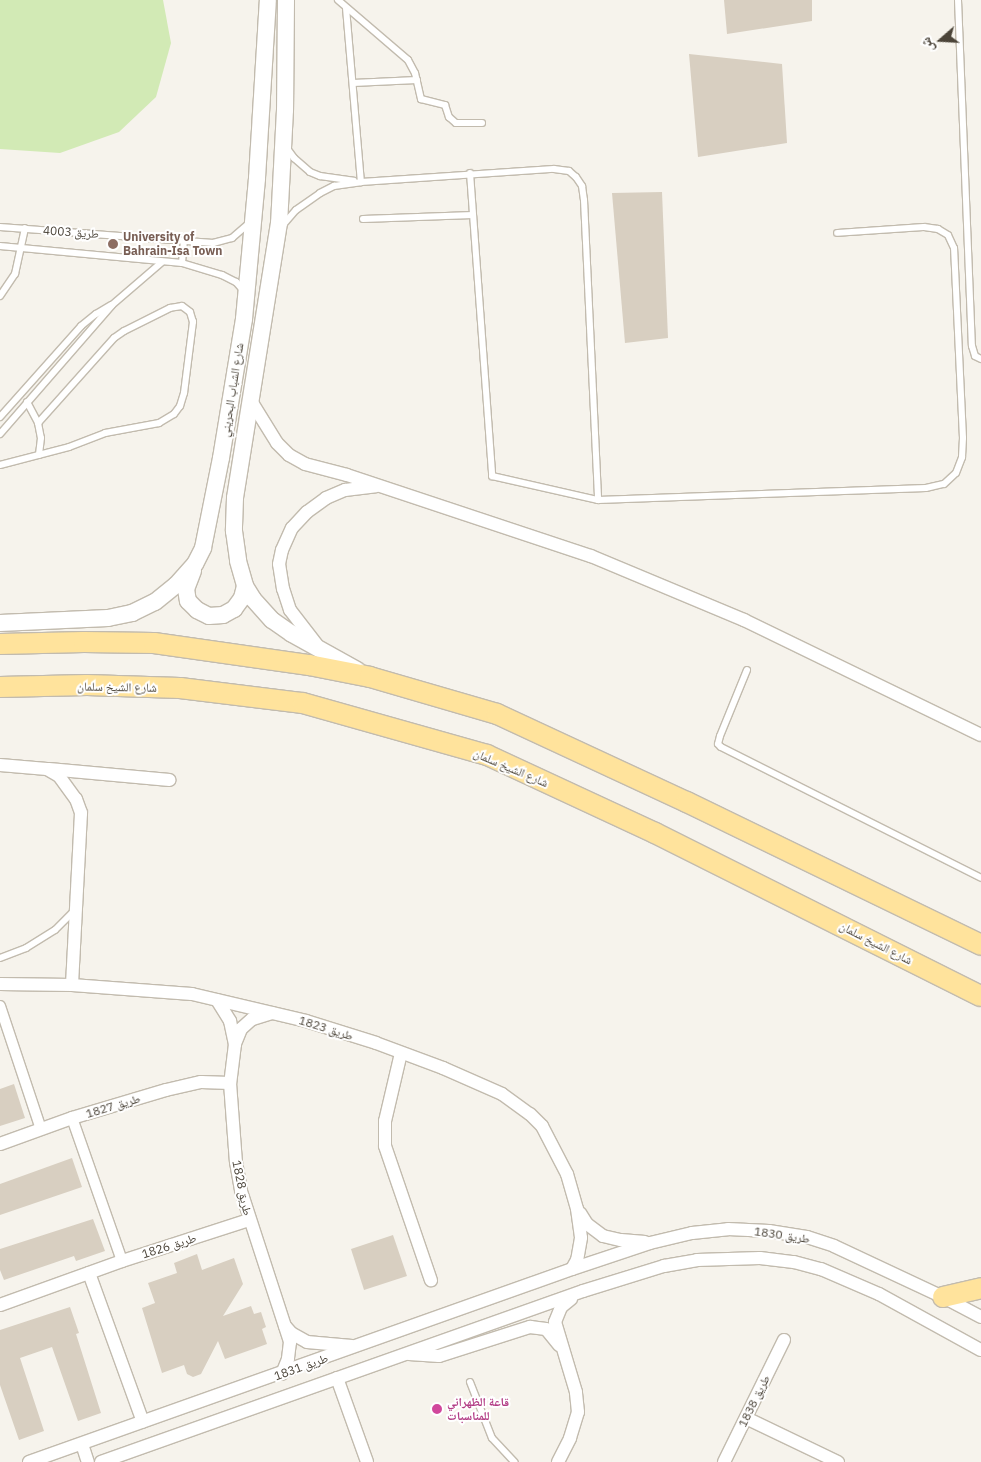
<!DOCTYPE html>
<html>
<head>
<meta charset="utf-8">
<style>
	body { margin:0 }
	#map { position:relative; width:981px; height:1462px; overflow:hidden; background:#f6f3ec; font-family:"IBM Plex Sans","Noto Naskh Arabic",sans-serif }
	div>[style] { position:absolute }
	[style*='--x'] { left:calc(var(--x)*1px); top:calc(var(--y)*1px); width:calc(var(--w)*1px); rotate:calc(var(--a)*1deg) }
	.green>* { inset:0; background:#d2eab5 }
	.building>* { inset:0; background:#d8cfc1 }
	.roads { filter:drop-shadow(1px 0 #c2bbae) drop-shadow(-1px 0 #c2bbae) drop-shadow(0 1px #c2bbae) drop-shadow(0 -1px #c2bbae) }
	.service>* { height:6px; margin:-3px; padding:0 3px; transform-origin:3px; border-radius:3px; background:#fff }
	.pedestrian>* { height:10px; margin:-5px; padding:0 5px; transform-origin:5px; border-radius:5px; background:#fff }
	.minor>* { height:12px; margin:-6px; padding:0 6px; transform-origin:6px; border-radius:6px; background:#fff }
	.tertiary>* { height:16px; margin:-8px; padding:0 8px; transform-origin:8px; border-radius:8px; background:#fff }
	.primary>* { height:20px; margin:-10px; padding:0 10px; transform-origin:10px; border-radius:10px; background:#ffe39c }
	.dots>* { width:14px; height:14px; translate:-50% -50%; box-sizing:border-box; border:2px solid #fff; border-radius:50% }
	span { translate:-50% -50%; white-space:nowrap; text-align:center; line-height:1.15; -webkit-text-stroke:4px #fff; paint-order:stroke }
	.street-label { font-size:12px; color:#4b4439 }
	.education-label { font-size:12px; color:#785e54; font-weight:700 }
	.left { translate:0 -50%; text-align:left }
	.hotel-label { font-size:12px; color:#b23c85; font-weight:700 }
	.north { position:absolute; left:916px; top:15px; width:50px; height:50px; -webkit-text-stroke:4px #fff; paint-order:stroke; rotate:251deg; font-size:14px; font-weight:700; line-height:20px; text-align:center; color:#4b4439 }
	.north::after { content:''; display:block; margin:auto; width:18px; height:22px; background:#4b4439; clip-path:polygon(50% 0,100% 100%,50% 72%,0 100%) }
</style>
</head>
<body>
<div id="map">
	<div class="green">
		<div style="clip-path:polygon(0 0,163px 0,171px 43px,156px 97px,119px 132px,60px 153px,0 149px)"></div>
	</div>
	<div class="building">
		<div style="clip-path:polygon(724px 0,812px 0,812px 21px,727px 34px)"></div>
		<div style="clip-path:polygon(689px 54px,782px 64px,787px 143px,698px 157px)"></div>
		<div style="clip-path:polygon(662px 192px,668px 338px,625px 343px,612px 193px)"></div>
		<div style="clip-path:polygon(14px 1084px,25px 1118px,0 1126px,0 1089px)"></div>
		<div style="clip-path:polygon(72px 1158px,82px 1187px,0 1215px,0 1184px)"></div>
		<div style="clip-path:polygon(93px 1219px,105px 1251px,76px 1261px,74px 1256px,4px 1280px,0 1270px,0 1249px)"></div>
		<div style="clip-path:polygon(393px 1235px,407px 1276px,364px 1290px,351px 1249px)"></div>
		<div style="clip-path:polygon(197px 1254px,202px 1270px,234px 1258px,243px 1284px,223px 1316px,251px 1306px,254px 1314px,261px 1312px,266px 1327px,262px 1329px,267px 1344px,225px 1359px,218px 1341px,201px 1374px,193px 1377px,187px 1374px,184px 1365px,162px 1373px,142px 1308px,155px 1303px,148px 1283px,177px 1273px,174px 1263px)"></div>
		<div style="clip-path:polygon(70px 1307px,79px 1333px,76px 1334px,101px 1413px,78px 1421px,52px 1347px,20px 1358px,44px 1431px,19px 1440px,0 1385px,0 1330px)"></div>
	</div>
	<div class="roads">
		<div class="service">
			<div style="--x:338;--y:0;--w:92;--a:40.6"></div>
			<div style="--x:408;--y:60;--w:15;--a:62"></div>
			<div style="--x:415;--y:73;--w:27;--a:77"></div>
			<div style="--x:421;--y:99;--w:25;--a:14"></div>
			<div style="--x:445;--y:105;--w:13;--a:72"></div>
			<div style="--x:449;--y:117;--w:9;--a:41"></div>
			<div style="--x:456;--y:123;--w:26;--a:0"></div>
			<div style="--x:958;--y:0;--w:346;--a:87.7"></div>
			<div style="--x:972;--y:346;--w:10;--a:73"></div>
			<div style="--x:975;--y:356;--w:7;--a:27"></div>
			<div style="--x:346;--y:8;--w:175;--a:85.1"></div>
			<div style="--x:353;--y:83;--w:64;--a:-2.7"></div>
			<div style="--x:286;--y:147;--w:14;--a:54"></div>
			<div style="--x:294;--y:158;--w:21;--a:41"></div>
			<div style="--x:310;--y:172;--w:11;--a:22"></div>
			<div style="--x:320;--y:176;--w:34;--a:8"></div>
			<div style="--x:470;--y:173;--w:304;--a:85.8"></div>
			<div style="--x:492;--y:476;--w:109;--a:12.8"></div>
			<div style="--x:598;--y:500;--w:328;--a:-2.1"></div>
			<div style="--x:926;--y:488;--w:18;--a:-13"></div>
			<div style="--x:944;--y:484;--w:16;--a:-43"></div>
			<div style="--x:956;--y:473;--w:17;--a:-69"></div>
			<div style="--x:962;--y:457;--w:19;--a:-87"></div>
			<div style="--x:963;--y:438;--w:190;--a:-92.7"></div>
			<div style="--x:954;--y:248;--w:14;--a:-115"></div>
			<div style="--x:948;--y:235;--w:12;--a:-149"></div>
			<div style="--x:938;--y:229;--w:14;--a:-172"></div>
			<div style="--x:924;--y:227;--w:87;--a:176.1"></div>
			<div style="--x:363;--y:219;--w:110;--a:-2.1"></div>
			<div style="--x:282;--y:226;--w:21;--a:-49"></div>
			<div style="--x:296;--y:210;--w:29;--a:-35"></div>
			<div style="--x:320;--y:193;--w:16;--a:-27"></div>
			<div style="--x:334;--y:186;--w:27;--a:-8"></div>
			<div style="--x:361;--y:182;--w:193;--a:-3.9"></div>
			<div style="--x:554;--y:169;--w:15;--a:8"></div>
			<div style="--x:569;--y:171;--w:9;--a:41"></div>
			<div style="--x:576;--y:177;--w:11;--a:56"></div>
			<div style="--x:582;--y:186;--w:14;--a:82"></div>
			<div style="--x:584;--y:200;--w:300;--a:87.3"></div>
			<div style="--x:0;--y:227;--w:214;--a:4.3"></div>
			<div style="--x:213;--y:243;--w:20;--a:-15"></div>
			<div style="--x:232;--y:238;--w:23;--a:-41"></div>
			<div style="--x:0;--y:246;--w:183;--a:5.3"></div>
			<div style="--x:182;--y:263;--w:42;--a:16.7"></div>
			<div style="--x:222;--y:275;--w:16;--a:27"></div>
			<div style="--x:236;--y:282;--w:11;--a:49"></div>
			<div style="--x:182;--y:263;--w:23;--a:-85"></div>
			<div style="--x:0;--y:296;--w:27;--a:-56"></div>
			<div style="--x:15;--y:274;--w:47;--a:-77.7"></div>
			<div style="--x:27;--y:402;--w:24;--a:62"></div>
			<div style="--x:38;--y:423;--w:15;--a:79"></div>
			<div style="--x:41;--y:438;--w:17;--a:97"></div>
			<div style="--x:0;--y:417;--w:122;--a:-48.3"></div>
			<div style="--x:81;--y:326;--w:19;--a:-39"></div>
			<div style="--x:96;--y:314;--w:17;--a:-31"></div>
			<div style="--x:0;--y:434;--w:171;--a:-49"></div>
			<div style="--x:112;--y:305;--w:66;--a:-40.7"></div>
			<div style="--x:0;--y:465;--w:71;--a:-14.6"></div>
			<div style="--x:69;--y:447;--w:39;--a:-21"></div>
			<div style="--x:105;--y:433;--w:55;--a:-10.5"></div>
			<div style="--x:159;--y:423;--w:17;--a:-31"></div>
			<div style="--x:174;--y:414;--w:10;--a:-53"></div>
			<div style="--x:180;--y:406;--w:14;--a:-73"></div>
			<div style="--x:184;--y:393;--w:72;--a:-82.8"></div>
			<div style="--x:193;--y:322;--w:10;--a:-107"></div>
			<div style="--x:190;--y:312;--w:10;--a:-143"></div>
			<div style="--x:182;--y:306;--w:12;--a:171"></div>
			<div style="--x:170;--y:308;--w:51;--a:153.4"></div>
			<div style="--x:124;--y:331;--w:12;--a:145"></div>
			<div style="--x:114;--y:338;--w:114;--a:131.8"></div>
			<div style="--x:747;--y:670;--w:71;--a:112.2"></div>
			<div style="--x:720;--y:736;--w:8;--a:104"></div>
			<div style="--x:718;--y:744;--w:4;--a:45"></div>
			<div style="--x:721;--y:747;--w:291;--a:26.7"></div>
			<div style="--x:0;--y:958;--w:28;--a:-21"></div>
			<div style="--x:26;--y:948;--w:34;--a:-32"></div>
			<div style="--x:55;--y:930;--w:27;--a:-45"></div>
			<div style="--x:470;--y:1382;--w:60;--a:68.6"></div>
			<div style="--x:492;--y:1438;--w:33;--a:47"></div>
		</div>
		<div class="pedestrian">
			<div style="--x:0;--y:1006;--w:130;--a:71.6"></div>
			<div style="--x:72;--y:1118;--w:151;--a:70.7"></div>
		</div>
		<div class="minor">
			<div style="--x:251;--y:401;--w:49;--a:58.2"></div>
			<div style="--x:277;--y:443;--w:17;--a:45"></div>
			<div style="--x:289;--y:455;--w:18;--a:29"></div>
			<div style="--x:305;--y:464;--w:43;--a:14.7"></div>
			<div style="--x:347;--y:475;--w:257;--a:18.4"></div>
			<div style="--x:591;--y:556;--w:166;--a:22.7"></div>
			<div style="--x:744;--y:620;--w:263;--a:25.9"></div>
			<div style="--x:317;--y:645;--w:44;--a:-127.6"></div>
			<div style="--x:290;--y:610;--w:22;--a:-108"></div>
			<div style="--x:283;--y:589;--w:25;--a:-99"></div>
			<div style="--x:279;--y:564;--w:14;--a:-78"></div>
			<div style="--x:282;--y:550;--w:24;--a:-66"></div>
			<div style="--x:292;--y:528;--w:22;--a:-47"></div>
			<div style="--x:307;--y:512;--w:24;--a:-36"></div>
			<div style="--x:326;--y:498;--w:21;--a:-23"></div>
			<div style="--x:345;--y:490;--w:31;--a:-7"></div>
			<div style="--x:0;--y:765;--w:47;--a:4.9"></div>
			<div style="--x:47;--y:769;--w:14;--a:30"></div>
			<div style="--x:59;--y:776;--w:29;--a:54"></div>
			<div style="--x:76;--y:799;--w:15;--a:70"></div>
			<div style="--x:81;--y:813;--w:172;--a:93"></div>
			<div style="--x:49;--y:769;--w:121;--a:5.2"></div>
			<div style="--x:0;--y:984;--w:72;--a:0.8"></div>
			<div style="--x:72;--y:985;--w:120;--a:4.3"></div>
			<div style="--x:192;--y:994;--w:117;--a:13.3"></div>
			<div style="--x:306;--y:1021;--w:73;--a:17.4"></div>
			<div style="--x:376;--y:1043;--w:72;--a:20.5"></div>
			<div style="--x:443;--y:1068;--w:64;--a:23.8"></div>
			<div style="--x:502;--y:1094;--w:34;--a:36"></div>
			<div style="--x:530;--y:1114;--w:17;--a:45"></div>
			<div style="--x:542;--y:1126;--w:54;--a:62.5"></div>
			<div style="--x:567;--y:1174;--w:36;--a:74"></div>
			<div style="--x:577;--y:1209;--w:29;--a:82"></div>
			<div style="--x:581;--y:1238;--w:22;--a:100"></div>
			<div style="--x:577;--y:1260;--w:10;--a:119"></div>
			<div style="--x:217;--y:1000;--w:25;--a:58"></div>
			<div style="--x:230;--y:1021;--w:24;--a:78"></div>
			<div style="--x:272;--y:1013;--w:21;--a:163"></div>
			<div style="--x:252;--y:1019;--w:15;--a:138"></div>
			<div style="--x:241;--y:1029;--w:16;--a:112"></div>
			<div style="--x:235;--y:1044;--w:39;--a:97"></div>
			<div style="--x:230;--y:1083;--w:79;--a:85.7"></div>
			<div style="--x:236;--y:1162;--w:29;--a:80"></div>
			<div style="--x:241;--y:1191;--w:159;--a:72"></div>
			<div style="--x:290;--y:1342;--w:17;--a:97"></div>
			<div style="--x:288;--y:1359;--w:16;--a:112"></div>
			<div style="--x:401;--y:1053;--w:70;--a:103.2"></div>
			<div style="--x:385;--y:1121;--w:25;--a:90"></div>
			<div style="--x:385;--y:1146;--w:142;--a:71.1"></div>
			<div style="--x:0;--y:1144;--w:77;--a:-19.9"></div>
			<div style="--x:72;--y:1118;--w:98;--a:-16.6"></div>
			<div style="--x:166;--y:1090;--w:36;--a:-13"></div>
			<div style="--x:201;--y:1082;--w:29;--a:2"></div>
			<div style="--x:580;--y:1213;--w:13;--a:58"></div>
			<div style="--x:587;--y:1224;--w:20;--a:37"></div>
			<div style="--x:603;--y:1236;--w:18;--a:13"></div>
			<div style="--x:621;--y:1240;--w:24;--a:5"></div>
			<div style="--x:89;--y:1273;--w:158;--a:70.1"></div>
			<div style="--x:0;--y:1305;--w:130;--a:-19.8"></div>
			<div style="--x:122;--y:1261;--w:133;--a:-17.9"></div>
			<div style="--x:285;--y:1326;--w:9;--a:49"></div>
			<div style="--x:291;--y:1333;--w:18;--a:29"></div>
			<div style="--x:307;--y:1342;--w:45;--a:5.1"></div>
			<div style="--x:409;--y:1354;--w:30;--a:4"></div>
			<div style="--x:439;--y:1356;--w:96;--a:-17.7"></div>
			<div style="--x:530;--y:1327;--w:16;--a:7"></div>
			<div style="--x:546;--y:1329;--w:21;--a:51"></div>
			<div style="--x:337;--y:1378;--w:89;--a:70.3"></div>
			<div style="--x:746;--y:1418;--w:102;--a:25.6"></div>
			<div style="--x:82;--y:1444;--w:19;--a:72"></div>
			<div style="--x:29;--y:1462;--w:576;--a:-19.57"></div>
			<div style="--x:572;--y:1269;--w:82;--a:-18.4"></div>
			<div style="--x:650;--y:1243;--w:43;--a:-13.4"></div>
			<div style="--x:692;--y:1233;--w:36;--a:-6"></div>
			<div style="--x:728;--y:1229;--w:41;--a:2.8"></div>
			<div style="--x:769;--y:1231;--w:38;--a:9"></div>
			<div style="--x:807;--y:1237;--w:28;--a:18"></div>
			<div style="--x:834;--y:1246;--w:120;--a:25.1"></div>
			<div style="--x:943;--y:1297;--w:43;--a:27.8"></div>
			<div style="--x:101;--y:1462;--w:511;--a:-19.53"></div>
			<div style="--x:583;--y:1291;--w:85;--a:-17.2"></div>
			<div style="--x:664;--y:1266;--w:34;--a:-10"></div>
			<div style="--x:697;--y:1260;--w:63;--a:-1.8"></div>
			<div style="--x:760;--y:1258;--w:34;--a:7"></div>
			<div style="--x:794;--y:1262;--w:28;--a:15"></div>
			<div style="--x:821;--y:1269;--w:63;--a:23.3"></div>
			<div style="--x:879;--y:1294;--w:116;--a:28.8"></div>
			<div style="--x:558;--y:1462;--w:27;--a:-63"></div>
			<div style="--x:570;--y:1438;--w:27;--a:-73"></div>
			<div style="--x:578;--y:1412;--w:20;--a:-96"></div>
			<div style="--x:576;--y:1392;--w:73;--a:-106.7"></div>
			<div style="--x:555;--y:1322;--w:16;--a:-68"></div>
			<div style="--x:561;--y:1307;--w:13;--a:-39"></div>
			<div style="--x:724;--y:1462;--w:136;--a:-63.8"></div>
		</div>
		<div class="tertiary">
			<div style="--x:286;--y:0;--w:110;--a:90.5"></div>
			<div style="--x:285;--y:110;--w:113;--a:93"></div>
			<div style="--x:279;--y:223;--w:278;--a:99.1"></div>
			<div style="--x:235;--y:498;--w:33;--a:92"></div>
			<div style="--x:234;--y:531;--w:30;--a:82"></div>
			<div style="--x:238;--y:561;--w:26;--a:74"></div>
			<div style="--x:245;--y:586;--w:15;--a:58"></div>
			<div style="--x:253;--y:599;--w:28;--a:48"></div>
			<div style="--x:272;--y:620;--w:24;--a:35"></div>
			<div style="--x:292;--y:634;--w:74;--a:29"></div>
			<div style="--x:193;--y:571;--w:19;--a:111"></div>
			<div style="--x:186;--y:589;--w:12;--a:81"></div>
			<div style="--x:188;--y:601;--w:13;--a:45"></div>
			<div style="--x:197;--y:610;--w:13;--a:27"></div>
			<div style="--x:209;--y:616;--w:14;--a:-4"></div>
			<div style="--x:223;--y:615;--w:13;--a:-29"></div>
			<div style="--x:234;--y:609;--w:14;--a:-54"></div>
			<div style="--x:242;--y:598;--w:12;--a:-76"></div>
			<div style="--x:0;--y:623;--w:108;--a:-2.7"></div>
			<div style="--x:108;--y:618;--w:25;--a:-12"></div>
			<div style="--x:132;--y:613;--w:25;--a:-26"></div>
			<div style="--x:155;--y:602;--w:27;--a:-39"></div>
			<div style="--x:176;--y:585;--w:28;--a:-48"></div>
			<div style="--x:195;--y:564;--w:18;--a:-63"></div>
			<div style="--x:203;--y:548;--w:92;--a:-78.7"></div>
			<div style="--x:221;--y:458;--w:141;--a:-80.6"></div>
			<div style="--x:244;--y:319;--w:142;--a:-84.7"></div>
			<div style="--x:257;--y:178;--w:178;--a:-86.5"></div>
		</div>
		<div class="primary">
			<div style="--x:0;--y:644;--w:84;--a:-1.4"></div>
			<div style="--x:84;--y:642;--w:70;--a:0.8"></div>
			<div style="--x:154;--y:643;--w:157;--a:8.1"></div>
			<div style="--x:309;--y:665;--w:62;--a:11.1"></div>
			<div style="--x:370;--y:677;--w:132;--a:16.2"></div>
			<div style="--x:497;--y:714;--w:209;--a:24.9"></div>
			<div style="--x:687;--y:802;--w:327;--a:25.9"></div>
			<div style="--x:0;--y:687;--w:87;--a:-1.3"></div>
			<div style="--x:87;--y:685;--w:93;--a:1.8"></div>
			<div style="--x:180;--y:688;--w:124;--a:7"></div>
			<div style="--x:303;--y:703;--w:191;--a:15.8"></div>
			<div style="--x:487;--y:755;--w:185;--a:24.9"></div>
			<div style="--x:655;--y:833;--w:364;--a:26.6"></div>
			<div style="--x:943;--y:1297;--w:39;--a:-13"></div>
		</div>
	</div>
	<div class="dots">
		<div style="left:113px;top:244px;background:#8d6e63"></div>
		<div style="left:437px;top:1409px;background:#d1479c"></div>
	</div>
	<div class="street-label">
		<span style="left:71px;top:232px;rotate:4deg">طريق 4003</span>
		<span style="left:232px;top:390px;rotate:-81deg">شارع الشباب البحريني</span>
		<span style="left:117px;top:687px;rotate:1deg">شارع الشيخ سلمان</span>
		<span style="left:511px;top:768px;rotate:23deg">شارع الشيخ سلمان</span>
		<span style="left:876px;top:943px;rotate:27deg">شارع الشيخ سلمان</span>
		<span style="left:326px;top:1028px;rotate:17deg">طريق 1823</span>
		<span style="left:113px;top:1106px;rotate:-17deg">طريق 1827</span>
		<span style="left:242px;top:1188px;rotate:78deg">طريق 1828</span>
		<span style="left:782px;top:1235px;rotate:8deg">طريق 1830</span>
		<span style="left:169px;top:1246px;rotate:-18deg">طريق 1826</span>
		<span style="left:301px;top:1367px;rotate:-20deg">طريق 1831</span>
		<span style="left:754px;top:1401px;rotate:-64deg">طريق 1838</span>
	</div>
	<div class="education-label">
		<span class="left" style="left:123px;top:244px">University of<br>Bahrain-Isa Town</span>
	</div>
	<div class="hotel-label">
		<span class="left" style="left:447px;top:1409px">قاعة الظهراني<br>للمناسبات</span>
	</div>
	<div class="north">ش</div>
</div>
</body>
</html>
